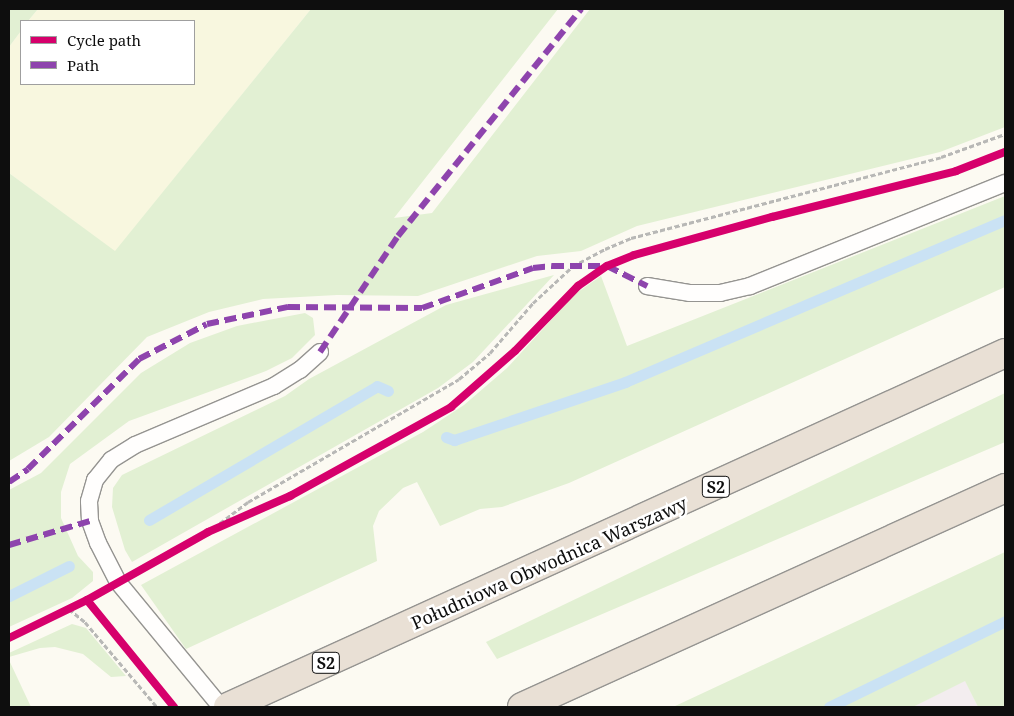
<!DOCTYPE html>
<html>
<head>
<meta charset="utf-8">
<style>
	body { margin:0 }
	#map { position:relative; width:1014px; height:716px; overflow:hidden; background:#fcfaf2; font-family:"Noto Serif",serif }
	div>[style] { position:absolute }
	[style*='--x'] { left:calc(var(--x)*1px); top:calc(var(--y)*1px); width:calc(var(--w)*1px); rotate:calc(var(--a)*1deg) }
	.industrial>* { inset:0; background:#f3edef }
	.farmland>* { inset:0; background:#f8f7df }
	.green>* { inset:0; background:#e2f0d3 }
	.stream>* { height:11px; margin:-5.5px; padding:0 5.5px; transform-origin:5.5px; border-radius:5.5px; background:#cae2f4 }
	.path>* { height:3px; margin-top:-1.5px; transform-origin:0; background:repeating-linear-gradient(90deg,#b8b8b6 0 5px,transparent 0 7.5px) }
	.roads { filter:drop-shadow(1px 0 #959491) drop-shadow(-1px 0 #959491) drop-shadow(0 1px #959491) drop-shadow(0 -1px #959491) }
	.service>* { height:16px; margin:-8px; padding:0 8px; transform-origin:8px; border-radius:8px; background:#fffefd }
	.motorway>* { height:28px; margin:-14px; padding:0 14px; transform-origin:14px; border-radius:14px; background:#e9e0d5 }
	.quiet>* { height:6px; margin-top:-3px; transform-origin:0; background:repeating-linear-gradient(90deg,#8e44ad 0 12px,transparent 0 18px) }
	.cycleway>* { height:8px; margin:-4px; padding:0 4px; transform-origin:4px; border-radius:4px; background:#d6006c }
	span { translate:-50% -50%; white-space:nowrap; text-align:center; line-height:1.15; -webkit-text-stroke:5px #fff; paint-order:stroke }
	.shield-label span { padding:1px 4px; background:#fff; border:1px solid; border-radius:4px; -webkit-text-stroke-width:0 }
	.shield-label { font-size:16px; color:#0e0e0e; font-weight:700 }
	.street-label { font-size:18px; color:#0e0e0e }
	.frame { position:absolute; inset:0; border:10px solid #0e0e0e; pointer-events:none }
	.legend { position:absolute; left:20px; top:20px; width:175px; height:65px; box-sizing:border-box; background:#fff; border:1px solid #9f9f9f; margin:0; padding:6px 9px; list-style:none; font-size:15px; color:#0e0e0e }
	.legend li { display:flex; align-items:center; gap:10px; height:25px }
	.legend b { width:25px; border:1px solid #9f9f9f }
</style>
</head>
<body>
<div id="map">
	<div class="industrial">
		<div style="clip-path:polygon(965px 680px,978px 707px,913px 707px)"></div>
	</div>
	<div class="farmland">
		<div style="clip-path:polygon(38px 9px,311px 9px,115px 252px,9px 173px,9px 47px,21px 31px,21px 84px,194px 84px,194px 21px,28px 21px)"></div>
	</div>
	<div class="green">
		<div style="clip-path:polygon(9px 9px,38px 9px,28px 21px,21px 21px,21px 31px,9px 47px)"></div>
		<div style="clip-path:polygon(311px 9px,558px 9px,394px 218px,432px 213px,590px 9px,1005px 9px,1005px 127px,940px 152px,637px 226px,581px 251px,537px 256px,418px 296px,337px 295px,263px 299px,209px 312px,147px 337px,49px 437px,9px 461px,9px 173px,115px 251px)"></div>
		<div style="clip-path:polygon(1005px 196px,1005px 287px,569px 483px,502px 507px,480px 509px,440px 526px,417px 482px,403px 488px,379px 511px,373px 526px,377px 561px,186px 649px,141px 585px,423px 432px,464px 405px,507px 368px,575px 294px,601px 276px,627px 346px)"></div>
		<div style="clip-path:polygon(554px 275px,473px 362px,438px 388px,132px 562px,125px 550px,112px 507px,113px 488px,122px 475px,285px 396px,309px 379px,446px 305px)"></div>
		<div style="clip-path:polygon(305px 313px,313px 318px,315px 335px,292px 358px,266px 371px,129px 421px,70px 464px,61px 492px,61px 518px,78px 556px,93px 572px,93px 581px,72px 598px,9px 627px,9px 490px,41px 473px,141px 373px,190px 343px,237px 326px)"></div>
		<div style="clip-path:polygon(1005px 393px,1005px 442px,497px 659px,486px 642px)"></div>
		<div style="clip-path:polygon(1005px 552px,1005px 707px,978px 707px,965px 681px,913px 707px,673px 707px)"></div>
		<div style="clip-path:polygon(72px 624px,86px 628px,126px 676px,111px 677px,83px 654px,55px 647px,40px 648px,9px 657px,9px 653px)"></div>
		<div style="clip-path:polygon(9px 660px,31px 707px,9px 707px)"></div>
	</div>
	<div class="stream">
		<div style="--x:446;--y:437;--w:9;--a:21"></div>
		<div style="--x:454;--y:440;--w:181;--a:-18.7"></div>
		<div style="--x:625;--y:382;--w:413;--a:-23.1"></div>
		<div style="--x:149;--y:520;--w:264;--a:-30.4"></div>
		<div style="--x:377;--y:386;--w:12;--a:24"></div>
		<div style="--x:9;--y:596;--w:67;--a:-26.6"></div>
		<div style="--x:829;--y:707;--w:196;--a:-26"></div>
	</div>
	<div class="path">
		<div style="--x:208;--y:532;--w:50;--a:-36.9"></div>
		<div style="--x:248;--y:502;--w:244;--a:-30.2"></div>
		<div style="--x:459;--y:379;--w:40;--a:-40"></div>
		<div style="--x:490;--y:353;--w:66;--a:-49.3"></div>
		<div style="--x:533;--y:303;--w:54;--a:-42.8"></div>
		<div style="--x:573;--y:266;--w:36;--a:-28"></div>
		<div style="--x:605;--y:249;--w:28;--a:-23"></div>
		<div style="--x:631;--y:238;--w:320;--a:-14.6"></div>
		<div style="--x:941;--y:157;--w:68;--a:-19.8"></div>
		<div style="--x:69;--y:609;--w:21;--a:39"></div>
		<div style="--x:85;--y:622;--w:111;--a:49.7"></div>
	</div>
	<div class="roads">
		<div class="service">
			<div style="--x:647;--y:286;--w:44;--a:9.2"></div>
			<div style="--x:690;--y:293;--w:30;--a:0"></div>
			<div style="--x:720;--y:293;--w:31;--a:-13"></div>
			<div style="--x:750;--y:286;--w:275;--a:-22"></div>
			<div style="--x:221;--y:707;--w:162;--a:-129.5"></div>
			<div style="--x:118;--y:582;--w:44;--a:-117.1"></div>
			<div style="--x:98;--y:543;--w:23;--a:-110"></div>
			<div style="--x:90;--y:521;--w:20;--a:-93"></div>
			<div style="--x:89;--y:501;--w:22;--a:-74"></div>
			<div style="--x:95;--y:480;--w:26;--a:-51"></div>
			<div style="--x:111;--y:460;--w:28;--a:-32"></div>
			<div style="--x:135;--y:445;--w:151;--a:-23"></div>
			<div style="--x:274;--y:386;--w:31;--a:-32"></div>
			<div style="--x:300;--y:370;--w:27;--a:-42"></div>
		</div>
		<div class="motorway">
			<div style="--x:228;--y:707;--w:854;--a:-24.49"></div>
			<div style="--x:522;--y:707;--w:530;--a:-24.39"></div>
		</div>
	</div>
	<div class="quiet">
		<div style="--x:320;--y:352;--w:140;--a:-56.1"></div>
		<div style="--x:398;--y:236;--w:292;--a:-51.1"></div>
		<div style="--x:9;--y:482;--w:23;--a:-34"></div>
		<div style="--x:28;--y:469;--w:156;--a:-44.7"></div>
		<div style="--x:139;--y:359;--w:76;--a:-27.2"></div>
		<div style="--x:207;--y:324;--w:83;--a:-11.9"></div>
		<div style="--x:288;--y:307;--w:134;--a:0.4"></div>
		<div style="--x:422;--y:308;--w:118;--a:-19.8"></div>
		<div style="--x:533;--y:268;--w:19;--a:-6"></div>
		<div style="--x:552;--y:266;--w:55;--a:0"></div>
		<div style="--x:607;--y:266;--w:45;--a:26.6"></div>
		<div style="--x:9;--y:545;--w:84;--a:-16.5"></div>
	</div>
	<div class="cycleway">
		<div style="--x:87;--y:600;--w:138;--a:50.9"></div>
		<div style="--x:9;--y:638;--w:87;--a:-26"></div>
		<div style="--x:87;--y:600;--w:139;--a:-29.3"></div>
		<div style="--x:208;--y:532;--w:90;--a:-23.7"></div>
		<div style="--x:290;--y:496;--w:184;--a:-28.9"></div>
		<div style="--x:451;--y:407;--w:85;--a:-41.2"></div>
		<div style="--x:515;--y:351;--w:91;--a:-45.9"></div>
		<div style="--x:578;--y:286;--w:35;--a:-35"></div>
		<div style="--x:607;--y:266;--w:29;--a:-22"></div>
		<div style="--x:634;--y:255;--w:143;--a:-15.4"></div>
		<div style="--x:772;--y:217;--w:190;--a:-14"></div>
		<div style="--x:956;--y:171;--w:53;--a:-21.2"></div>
	</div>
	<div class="shield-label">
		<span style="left:716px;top:487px">S2</span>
		<span style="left:326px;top:663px">S2</span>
	</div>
	<div class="street-label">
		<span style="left:549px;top:563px;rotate:-24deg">Południowa Obwodnica Warszawy</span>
	</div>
	<div class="frame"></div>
	<ul class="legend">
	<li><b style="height:6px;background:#d6006c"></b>Cycle path</li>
	<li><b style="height:6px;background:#8e44ad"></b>Path</li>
	</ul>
</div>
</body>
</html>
